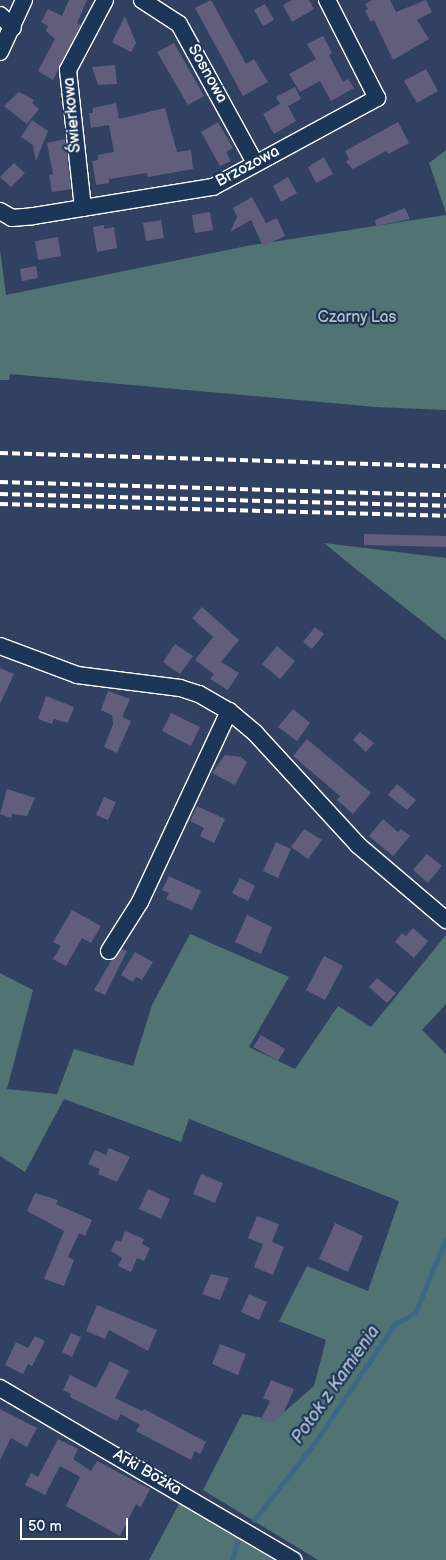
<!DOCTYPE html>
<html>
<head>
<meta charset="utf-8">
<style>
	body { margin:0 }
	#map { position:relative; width:446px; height:1560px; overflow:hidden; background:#314162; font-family:"Balsamiq Sans",sans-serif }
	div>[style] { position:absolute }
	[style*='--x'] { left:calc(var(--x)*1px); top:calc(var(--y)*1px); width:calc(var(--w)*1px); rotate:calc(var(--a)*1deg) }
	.green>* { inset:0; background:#517373 }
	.stream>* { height:4.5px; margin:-2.25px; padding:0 2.25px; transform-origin:2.25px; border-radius:2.25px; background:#3e6785 }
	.building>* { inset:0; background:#615e7d }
	.roads { filter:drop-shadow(1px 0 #fff) drop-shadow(-1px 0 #fff) drop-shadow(0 1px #fff) drop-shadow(0 -1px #fff) }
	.street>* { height:16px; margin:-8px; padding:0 8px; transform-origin:8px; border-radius:8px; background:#1d3557 }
	.rail>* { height:4px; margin-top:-2px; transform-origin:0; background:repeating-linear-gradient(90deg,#fff 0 8px,transparent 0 12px) }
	span { translate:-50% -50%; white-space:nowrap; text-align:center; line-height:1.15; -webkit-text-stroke:4.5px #1d3557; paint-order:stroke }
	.street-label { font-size:16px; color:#fff }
	.park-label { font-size:16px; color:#b1c0c0 }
	.water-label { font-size:18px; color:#b2c2ce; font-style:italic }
	.scale { position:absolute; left:20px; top:1518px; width:108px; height:22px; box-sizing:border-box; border:2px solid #fff; border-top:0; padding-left:6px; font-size:15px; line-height:18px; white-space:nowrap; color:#fff; -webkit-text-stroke:4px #1d3557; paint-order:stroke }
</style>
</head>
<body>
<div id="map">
	<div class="green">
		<div style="clip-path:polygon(446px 150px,446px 213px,429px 163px)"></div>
		<div style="clip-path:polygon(446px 215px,446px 410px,376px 407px,10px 374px,9px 380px,0 380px,0 250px,6px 295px,252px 245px)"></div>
		<div style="clip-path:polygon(324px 543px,446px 558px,446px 640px,357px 570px)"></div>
		<div style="clip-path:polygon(190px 934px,289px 977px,249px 1047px,295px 1069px,338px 1006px,371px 1027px,446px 935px,446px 1004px,422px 1030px,446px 1054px,446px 1560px,318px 1560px,203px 1490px,242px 1414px,275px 1420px,314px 1386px,326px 1340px,279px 1321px,307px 1266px,368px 1291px,399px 1201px,189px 1119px,181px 1142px,64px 1099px,25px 1172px,0 1156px,0 973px,33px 990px,7px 1089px,57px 1094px,74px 1049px,133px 1066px,152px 1005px)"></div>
		<div style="clip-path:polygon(181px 1500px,282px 1560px,149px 1560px)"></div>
	</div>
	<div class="stream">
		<div style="--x:254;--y:1520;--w:97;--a:-51.7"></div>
		<div style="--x:314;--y:1444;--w:145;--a:-56"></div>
		<div style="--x:395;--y:1324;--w:23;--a:-29"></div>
		<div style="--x:415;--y:1313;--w:80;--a:-67.3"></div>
		<div style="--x:232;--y:1560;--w:19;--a:-74"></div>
	</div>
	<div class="building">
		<div style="clip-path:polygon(69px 0,87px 0,77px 23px,81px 25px,53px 80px,38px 71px,55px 39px,46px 31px,48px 26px,41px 22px,48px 9px,62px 16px)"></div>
		<div style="clip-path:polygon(211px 0,246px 64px,254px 59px,268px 82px,243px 96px,195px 8px)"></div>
		<div style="clip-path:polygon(292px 0,309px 0,314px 9px,292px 22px,283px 5px)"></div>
		<div style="clip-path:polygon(372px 0,390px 0,396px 12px,426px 0,432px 12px,417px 20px,429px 39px,393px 60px,374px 20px,371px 22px,365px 11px,368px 9px,365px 4px)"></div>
		<div style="clip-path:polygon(265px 4px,274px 20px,263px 26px,254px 10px)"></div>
		<div style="clip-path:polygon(125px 16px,136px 43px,131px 52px,112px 42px)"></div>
		<div style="clip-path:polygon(323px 36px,332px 53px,329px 55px,343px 82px,348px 79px,354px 88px,331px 101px,320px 81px,300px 92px,289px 74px,316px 59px,307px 44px)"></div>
		<div style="clip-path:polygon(174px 43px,204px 96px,188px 105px,157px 52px)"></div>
		<div style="clip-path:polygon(115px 65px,117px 84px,98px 85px,92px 67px)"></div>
		<div style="clip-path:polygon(426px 69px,438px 91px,417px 103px,404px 81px)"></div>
		<div style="clip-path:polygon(295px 87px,301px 99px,288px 106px,296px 121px,274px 134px,263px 114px,280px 104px,276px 97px)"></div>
		<div style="clip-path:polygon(19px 92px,34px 100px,32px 103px,39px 109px,27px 124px,4px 106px)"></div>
		<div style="clip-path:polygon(116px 103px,119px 119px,165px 108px,177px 152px,191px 150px,193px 169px,148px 177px,147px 173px,109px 179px,109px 183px,96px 185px,92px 161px,98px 160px,98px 155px,114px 152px,109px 125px,91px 128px,89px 113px,93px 113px,93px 108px)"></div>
		<div style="clip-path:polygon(32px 120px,48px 131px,36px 161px,33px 145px,21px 137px)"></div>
		<div style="clip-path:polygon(218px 122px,233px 148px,226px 152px,231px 161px,220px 166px,201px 132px)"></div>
		<div style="clip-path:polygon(398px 122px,409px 143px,388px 154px,386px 151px,353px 169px,346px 162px,349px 159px,345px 151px)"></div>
		<div style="clip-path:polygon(65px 139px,71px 189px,52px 192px,49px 175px,53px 174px,47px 143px)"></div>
		<div style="clip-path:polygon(324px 157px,333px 174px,316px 183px,308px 167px)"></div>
		<div style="clip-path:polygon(14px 163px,25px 173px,11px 187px,0 177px)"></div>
		<div style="clip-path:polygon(288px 177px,297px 193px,281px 202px,273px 186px)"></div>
		<div style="clip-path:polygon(252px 197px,266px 223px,277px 218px,285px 236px,263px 246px,251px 220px,230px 232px,237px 217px,233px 208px)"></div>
		<div style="clip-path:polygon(405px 208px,410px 219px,376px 226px,375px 220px)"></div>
		<div style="clip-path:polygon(210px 212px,213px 230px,195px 233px,192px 215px)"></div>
		<div style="clip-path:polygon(161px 220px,164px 238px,146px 241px,143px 223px)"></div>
		<div style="clip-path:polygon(104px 225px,104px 229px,114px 227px,117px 248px,97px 252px,93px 227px)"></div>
		<div style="clip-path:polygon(58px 237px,61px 256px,38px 260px,35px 241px)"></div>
		<div style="clip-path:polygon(36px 266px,38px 278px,22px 281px,20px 269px)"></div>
		<div style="clip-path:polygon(364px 534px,446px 536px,446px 547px,364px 545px)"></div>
		<div style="clip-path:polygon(202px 607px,239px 640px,221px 662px,239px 673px,228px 690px,210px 679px,214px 674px,195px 660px,213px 637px,192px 618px)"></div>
		<div style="clip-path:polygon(315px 627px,324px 634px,312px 649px,303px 642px)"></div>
		<div style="clip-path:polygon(175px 644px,193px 656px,180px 674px,163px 662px)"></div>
		<div style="clip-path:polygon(277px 646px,295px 661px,280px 679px,262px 664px)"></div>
		<div style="clip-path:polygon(0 668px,14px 674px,0 704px)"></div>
		<div style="clip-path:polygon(108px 691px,130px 699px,122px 717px,131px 721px,117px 753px,104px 747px,113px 724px,112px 715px,101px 710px)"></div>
		<div style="clip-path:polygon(46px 696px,74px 707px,68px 723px,54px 719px,52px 724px,38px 719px)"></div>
		<div style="clip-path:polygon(293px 709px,310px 723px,297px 741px,278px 727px)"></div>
		<div style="clip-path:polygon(171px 713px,200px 727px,191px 746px,162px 731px)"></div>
		<div style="clip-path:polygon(360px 732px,374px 743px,366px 752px,353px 740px)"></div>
		<div style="clip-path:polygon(307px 739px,371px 793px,353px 814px,337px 800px,340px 796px,293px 756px)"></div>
		<div style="clip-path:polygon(225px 755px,241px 757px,247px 762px,235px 785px,212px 773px)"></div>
		<div style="clip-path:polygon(397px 784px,416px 800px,407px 810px,388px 795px)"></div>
		<div style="clip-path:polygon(7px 789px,35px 798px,27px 816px,12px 814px,11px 818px,0 814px)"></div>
		<div style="clip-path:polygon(104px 797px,116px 802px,108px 820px,96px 815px)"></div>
		<div style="clip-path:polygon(197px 806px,225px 819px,214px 843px,200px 836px,204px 828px,190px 821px)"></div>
		<div style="clip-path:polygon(383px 819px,398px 832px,401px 829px,410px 836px,393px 856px,369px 836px)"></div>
		<div style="clip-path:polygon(304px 829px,322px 840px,308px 859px,291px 847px)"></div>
		<div style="clip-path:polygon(276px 842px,291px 849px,278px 878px,263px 871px)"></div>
		<div style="clip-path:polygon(427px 854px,442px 866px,428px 883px,413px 870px)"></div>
		<div style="clip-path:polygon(169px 876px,201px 891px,192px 910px,166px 899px,169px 893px,162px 890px)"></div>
		<div style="clip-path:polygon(240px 878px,255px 886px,248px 901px,232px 893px)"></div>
		<div style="clip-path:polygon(72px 910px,101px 926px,91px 943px,82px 938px,66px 966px,53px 959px,61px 946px,53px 942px)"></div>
		<div style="clip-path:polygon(247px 915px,272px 927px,261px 954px,235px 942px)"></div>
		<div style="clip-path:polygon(413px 928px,428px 941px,414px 958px,395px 942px,402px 933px,406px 936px)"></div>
		<div style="clip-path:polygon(122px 949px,127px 951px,105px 995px,94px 990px,111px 961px)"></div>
		<div style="clip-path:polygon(135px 952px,153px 962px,142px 980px,136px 977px,133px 982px,121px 975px)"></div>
		<div style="clip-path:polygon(324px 956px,343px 966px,325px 1000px,306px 990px)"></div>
		<div style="clip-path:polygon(377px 978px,396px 993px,387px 1003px,369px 987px)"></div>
		<div style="clip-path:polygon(261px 1035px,285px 1049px,278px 1061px,253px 1047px)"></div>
		<div style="clip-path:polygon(109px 1148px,130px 1157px,117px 1182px,98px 1174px,100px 1169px,88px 1164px,95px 1150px,106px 1155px)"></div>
		<div style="clip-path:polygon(201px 1174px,223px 1183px,215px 1203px,193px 1194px)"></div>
		<div style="clip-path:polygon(148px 1189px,170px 1199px,161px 1219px,139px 1209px)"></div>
		<div style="clip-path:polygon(35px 1193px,58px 1200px,56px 1204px,92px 1220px,85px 1236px,79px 1233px,68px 1257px,74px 1260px,64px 1286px,44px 1279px,64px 1231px,27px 1211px)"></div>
		<div style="clip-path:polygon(257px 1216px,279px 1224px,272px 1242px,284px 1247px,273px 1275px,254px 1267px,263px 1244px,248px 1238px)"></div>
		<div style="clip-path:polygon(335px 1223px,363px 1236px,348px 1272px,319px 1259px)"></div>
		<div style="clip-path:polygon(125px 1231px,144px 1239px,142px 1244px,150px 1248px,144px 1261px,137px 1258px,131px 1272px,118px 1266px,122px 1258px,111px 1251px,116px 1240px,121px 1242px)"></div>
		<div style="clip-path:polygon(211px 1274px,229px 1278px,220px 1300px,202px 1294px)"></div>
		<div style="clip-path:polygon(249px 1294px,267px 1302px,259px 1320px,241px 1312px)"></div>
		<div style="clip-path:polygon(97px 1305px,157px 1330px,148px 1351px,109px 1330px,105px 1339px,86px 1331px)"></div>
		<div style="clip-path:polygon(71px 1333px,81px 1337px,72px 1357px,62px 1352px)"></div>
		<div style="clip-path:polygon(35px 1336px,45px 1341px,32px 1366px,28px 1364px,23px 1374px,5px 1365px,16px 1342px,28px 1348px)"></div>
		<div style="clip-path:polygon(220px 1344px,246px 1354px,238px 1375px,212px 1364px)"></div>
		<div style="clip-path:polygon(110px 1361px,129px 1371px,115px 1398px,142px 1411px,144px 1409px,206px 1442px,200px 1454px,195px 1451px,191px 1460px,136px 1431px,140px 1425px,121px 1414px,117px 1421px,70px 1397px,71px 1394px,63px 1390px,70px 1375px,96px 1388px)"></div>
		<div style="clip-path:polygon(271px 1380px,294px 1389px,283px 1414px,274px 1422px,261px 1420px,270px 1401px,263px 1398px)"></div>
		<div style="clip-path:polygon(0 1409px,37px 1428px,27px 1447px,11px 1438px,0 1460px)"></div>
		<div style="clip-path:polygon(58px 1439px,78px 1449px,73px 1459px,91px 1471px,97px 1461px,150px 1489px,141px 1507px,136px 1504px,120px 1536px,66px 1506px,80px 1477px,60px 1466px,45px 1495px,25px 1485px,31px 1473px,38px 1477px)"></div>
	</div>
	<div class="roads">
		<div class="street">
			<div style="--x:142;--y:0;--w:44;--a:33"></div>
			<div style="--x:179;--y:24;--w:158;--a:61.3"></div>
			<div style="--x:0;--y:15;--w:18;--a:45"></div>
			<div style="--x:0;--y:52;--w:57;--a:-65.2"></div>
			<div style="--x:83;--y:208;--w:139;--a:-96.2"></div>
			<div style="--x:68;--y:70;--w:79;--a:-62.1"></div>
			<div style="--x:0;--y:211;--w:14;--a:30"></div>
			<div style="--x:12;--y:218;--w:21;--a:-5"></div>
			<div style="--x:33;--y:216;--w:182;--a:-9.2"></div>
			<div style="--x:213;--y:187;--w:187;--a:-28.5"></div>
			<div style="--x:377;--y:98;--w:110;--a:-117"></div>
			<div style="--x:0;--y:646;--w:82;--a:20.6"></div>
			<div style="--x:77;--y:675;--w:104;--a:7.2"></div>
			<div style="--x:180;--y:688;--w:20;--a:18"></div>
			<div style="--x:199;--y:694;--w:34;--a:30"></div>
			<div style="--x:229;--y:711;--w:35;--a:40"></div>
			<div style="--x:256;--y:734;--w:151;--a:47.4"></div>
			<div style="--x:358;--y:845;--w:116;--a:40.4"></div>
			<div style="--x:109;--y:951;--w:58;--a:-57.7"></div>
			<div style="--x:140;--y:902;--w:211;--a:-65"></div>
			<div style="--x:0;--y:1388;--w:340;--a:30.4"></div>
		</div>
	</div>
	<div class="rail">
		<div style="--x:0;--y:453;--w:446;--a:1.7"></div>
		<div style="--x:0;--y:482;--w:446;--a:1.7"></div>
		<div style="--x:0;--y:494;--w:446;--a:1.5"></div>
		<div style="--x:0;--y:504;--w:446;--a:1.5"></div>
	</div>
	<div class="street-label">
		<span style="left:207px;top:74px;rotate:61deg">Sosnowa</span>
		<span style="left:73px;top:115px;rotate:-95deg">Świerkowa</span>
		<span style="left:248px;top:167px;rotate:-28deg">Brzozowa</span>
		<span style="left:147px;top:1473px;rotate:30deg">Arki Bożka</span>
	</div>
	<div class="park-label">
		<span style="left:357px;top:318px">Czarny Las</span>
	</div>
	<div class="water-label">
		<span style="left:336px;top:1385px;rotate:-55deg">Potok z Kamienia</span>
	</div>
	<div class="scale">50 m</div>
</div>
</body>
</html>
